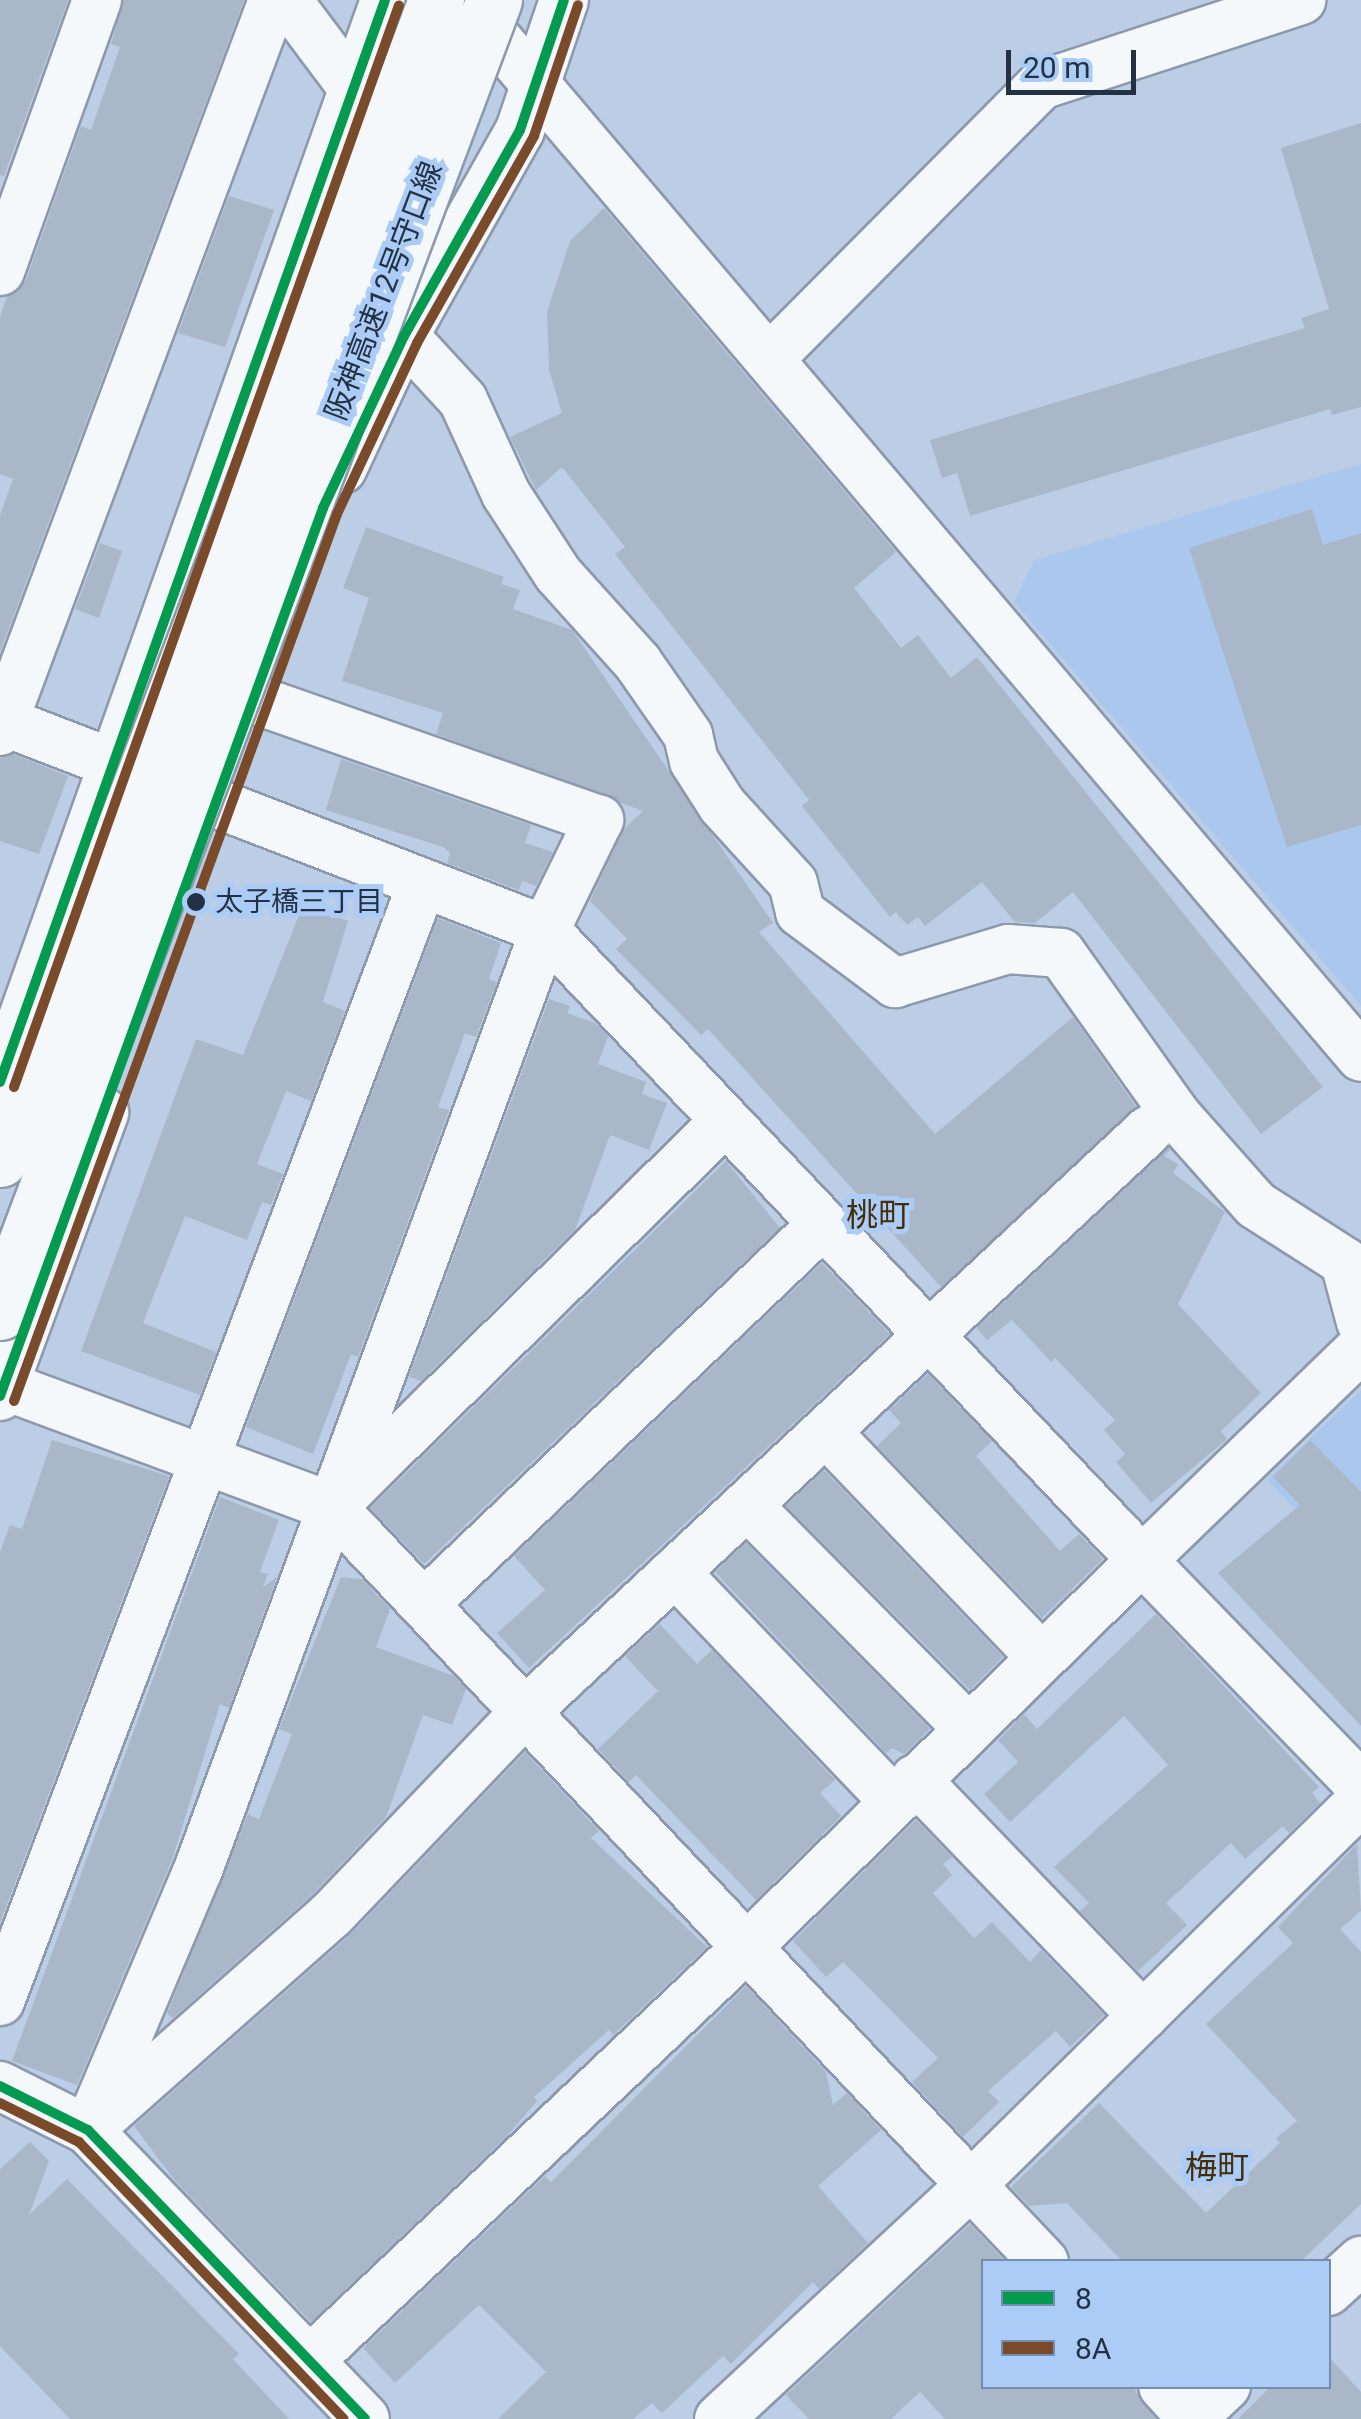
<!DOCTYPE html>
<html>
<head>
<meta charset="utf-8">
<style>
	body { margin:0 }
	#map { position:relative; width:1361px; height:2419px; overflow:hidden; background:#bccee6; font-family:Roboto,"Noto Sans JP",sans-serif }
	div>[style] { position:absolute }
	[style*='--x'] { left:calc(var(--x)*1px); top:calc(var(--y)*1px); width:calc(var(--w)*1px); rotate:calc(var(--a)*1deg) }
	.built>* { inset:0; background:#aac7ed }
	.building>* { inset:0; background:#a9b7c9 }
	.roads { filter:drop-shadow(2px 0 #8c99ac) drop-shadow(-2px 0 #8c99ac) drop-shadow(0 2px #8c99ac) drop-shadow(0 -2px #8c99ac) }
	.street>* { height:48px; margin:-24px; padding:0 24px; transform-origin:24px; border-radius:24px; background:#f5f8fb }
	.bridges { filter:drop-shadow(2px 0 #8c99ac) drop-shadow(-2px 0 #8c99ac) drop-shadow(0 2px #8c99ac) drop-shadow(0 -2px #8c99ac) }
	.highway-bridge>* { height:55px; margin:-27.5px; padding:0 27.5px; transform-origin:27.5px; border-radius:27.5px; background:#f5f8fb }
	.bus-1>* { height:10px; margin:-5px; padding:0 5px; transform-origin:5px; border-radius:5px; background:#049a50 }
	.bus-2>* { height:10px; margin:-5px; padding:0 5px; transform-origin:5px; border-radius:5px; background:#7a4b2a }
	.dots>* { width:28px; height:28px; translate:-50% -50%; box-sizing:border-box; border:5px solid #abccf7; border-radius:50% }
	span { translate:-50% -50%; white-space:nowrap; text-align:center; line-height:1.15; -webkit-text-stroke:10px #abccf7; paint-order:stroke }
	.bus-label { font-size:28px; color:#243142 }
	.left { translate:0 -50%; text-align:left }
	.street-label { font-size:30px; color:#243142 }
	.neighbourhood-label { font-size:32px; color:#442e09 }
	.legend { position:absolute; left:981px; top:2259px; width:350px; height:130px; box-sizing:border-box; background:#abccf7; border:2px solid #758eaf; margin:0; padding:12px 18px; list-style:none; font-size:30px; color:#243142 }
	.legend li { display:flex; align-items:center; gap:20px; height:50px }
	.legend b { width:50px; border:2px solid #758eaf }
	.scale { position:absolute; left:1006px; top:50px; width:130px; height:45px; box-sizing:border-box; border:5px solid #243142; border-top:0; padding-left:12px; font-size:30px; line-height:35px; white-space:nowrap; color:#243142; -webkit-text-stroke:8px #abccf7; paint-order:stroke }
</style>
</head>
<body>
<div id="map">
	<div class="built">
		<div style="clip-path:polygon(1361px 464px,1361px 1006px,1014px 602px,1034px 560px)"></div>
		<div style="clip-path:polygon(1361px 1390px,1361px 1576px,1267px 1480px)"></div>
	</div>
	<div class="building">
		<div style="clip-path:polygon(0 0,68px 0,4px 176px,0 175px)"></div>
		<div style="clip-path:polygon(124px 0,244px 0,0 652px,0 515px,13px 479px,0 474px,0 317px,7px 297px,26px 280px,81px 126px,91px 130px,120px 47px,111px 44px)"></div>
		<div style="clip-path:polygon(1361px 123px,1361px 407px,1332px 415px,1330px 409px,970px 516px,957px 473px,942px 478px,930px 440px,1305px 328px,1301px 318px,1329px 309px,1281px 148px)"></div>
		<div style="clip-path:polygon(229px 196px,274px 210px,225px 347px,178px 333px)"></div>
		<div style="clip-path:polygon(604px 208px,896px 552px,854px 588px,901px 648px,918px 635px,951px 678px,977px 657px,1323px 1087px,1261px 1134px,1073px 892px,1035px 923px,1015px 922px,982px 882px,925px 926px,918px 917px,907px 925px,896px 912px,890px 917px,802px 806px,809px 800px,615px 554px,625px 547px,562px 467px,536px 490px,510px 437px,562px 413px,549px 370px,547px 312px,570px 241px)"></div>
		<div style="clip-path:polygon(1312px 509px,1323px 545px,1361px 533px,1361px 825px,1287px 847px,1189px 548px)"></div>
		<div style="clip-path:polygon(366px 527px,504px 577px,501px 584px,520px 590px,513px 609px,572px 630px,773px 923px,759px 932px,935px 1134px,1073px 1017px,1136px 1107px,941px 1287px,708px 1029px,701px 1035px,616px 949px,627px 939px,590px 901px,624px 829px,643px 811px,436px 734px,443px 713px,342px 681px,369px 598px,343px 588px)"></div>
		<div style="clip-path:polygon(100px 543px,122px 551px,99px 618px,75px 609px)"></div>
		<div style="clip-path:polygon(13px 754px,68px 776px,39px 854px,0 841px,0 758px)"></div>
		<div style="clip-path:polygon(341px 759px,531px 825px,525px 843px,553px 852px,536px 886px,522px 881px,519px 890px,447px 863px,450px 853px,443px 847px,326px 810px)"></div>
		<div style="clip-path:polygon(303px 905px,348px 921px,323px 1002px,345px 1011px,311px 1101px,286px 1091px,257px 1164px,283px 1174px,271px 1205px,262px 1202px,247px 1240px,185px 1216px,143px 1323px,216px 1352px,200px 1395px,81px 1351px,196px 1039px,243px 1055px)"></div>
		<div style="clip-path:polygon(438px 918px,501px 943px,489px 979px,497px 982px,476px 1037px,465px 1033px,438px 1107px,449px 1110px,358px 1357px,351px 1354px,313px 1454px,246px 1427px)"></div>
		<div style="clip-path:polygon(549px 999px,570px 1006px,567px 1013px,595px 1023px,608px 1036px,598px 1064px,646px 1082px,642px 1094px,667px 1103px,649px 1150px,610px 1135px,575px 1230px,421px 1381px,409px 1377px)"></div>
		<div style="clip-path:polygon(1169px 1148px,1170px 1150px,1164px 1156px,1178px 1164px,1173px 1173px,1225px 1212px,1178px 1304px,1261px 1393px,1221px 1431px,1227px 1439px,1151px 1503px,1116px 1462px,1125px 1454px,1104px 1430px,1115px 1420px,1055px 1358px,1051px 1362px,1012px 1320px,987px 1340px,977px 1328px)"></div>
		<div style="clip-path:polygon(726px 1161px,780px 1228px,424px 1564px,370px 1508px)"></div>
		<div style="clip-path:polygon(822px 1263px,890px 1334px,529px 1668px,497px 1633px,545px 1590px,514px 1556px)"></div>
		<div style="clip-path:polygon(928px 1374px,992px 1441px,976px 1456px,1060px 1551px,1079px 1534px,1103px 1559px,1042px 1618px,877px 1446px,901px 1423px,889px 1410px)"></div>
		<div style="clip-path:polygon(52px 1440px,169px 1476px,0 1923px,0 1552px,10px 1525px,22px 1529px)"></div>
		<div style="clip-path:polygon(1310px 1440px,1361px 1492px,1361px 1726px,1218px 1573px,1300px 1505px,1273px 1477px)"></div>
		<div style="clip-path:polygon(824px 1470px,1003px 1657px,970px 1690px,786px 1506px)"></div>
		<div style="clip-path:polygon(220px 1497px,279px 1520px,260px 1572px,268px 1574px,263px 1587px,277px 1577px,229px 1708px,220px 1704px,172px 1860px,77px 2085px,12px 2061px)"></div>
		<div style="clip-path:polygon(746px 1543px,930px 1729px,904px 1754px,892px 1748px,886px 1753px,715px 1572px)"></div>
		<div style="clip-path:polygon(341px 1577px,362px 1579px,390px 1609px,376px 1647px,454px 1676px,466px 1689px,452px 1725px,423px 1715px,386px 1817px,313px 1894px,173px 2018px,167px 2014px,248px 1814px,259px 1819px,292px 1734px,279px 1729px)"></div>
		<div style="clip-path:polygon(1156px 1614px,1319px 1787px,1312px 1793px,1320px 1803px,1289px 1833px,1283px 1826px,1245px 1859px,1231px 1843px,1166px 1903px,1187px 1925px,1138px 1971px,1080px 1911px,1089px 1903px,1054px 1867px,1168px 1765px,1124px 1716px,1010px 1822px,984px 1794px,1018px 1762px,998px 1740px,1024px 1714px,1037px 1729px)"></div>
		<div style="clip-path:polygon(660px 1624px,697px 1664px,712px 1650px,835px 1780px,820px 1793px,841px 1816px,756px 1900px,636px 1775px,629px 1782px,598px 1749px,658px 1691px,625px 1656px)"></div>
		<div style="clip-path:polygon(525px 1752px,599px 1831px,591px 1838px,707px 1947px,613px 2035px,609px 2030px,534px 2097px,537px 2101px,507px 2136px,311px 2322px,176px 2182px,134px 2126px,350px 1935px)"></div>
		<div style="clip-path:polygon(916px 1820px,952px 1857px,943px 1864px,952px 1875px,933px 1893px,974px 1938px,992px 1922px,1030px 1962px,1041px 1950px,1104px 2015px,1070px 2047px,1056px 2031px,988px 2091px,999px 2102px,963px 2137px,912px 2082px,938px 2058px,843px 1962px,826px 1977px,793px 1941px)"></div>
		<div style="clip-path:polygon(1357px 1844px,1361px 1911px,1340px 1929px,1361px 1952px,1361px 2204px,1300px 2262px,1123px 2262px,1067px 2203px,1029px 2206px,1011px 2187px,1099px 2103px,1206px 2213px,1280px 2143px,1276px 2138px,1297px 2121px,1206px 2024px,1293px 1943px,1278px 1927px)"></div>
		<div style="clip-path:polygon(746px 1986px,826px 2072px,833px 2105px,847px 2093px,881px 2130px,818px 2186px,868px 2243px,819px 2289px,813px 2282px,731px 2364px,723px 2356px,662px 2413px,652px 2403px,633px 2419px,498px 2419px,546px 2372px,479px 2305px,395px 2383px,363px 2348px,545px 2176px,551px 2182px)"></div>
		<div style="clip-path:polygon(30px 2142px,49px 2161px,29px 2215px,67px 2179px,239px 2354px,233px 2359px,289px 2419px,70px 2419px,0 2346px,0 2169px)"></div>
		<div style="clip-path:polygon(970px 2224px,1006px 2262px,984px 2262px,984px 2386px,1132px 2386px,1156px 2419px,945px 2419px,920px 2392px,891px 2419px,809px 2419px,786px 2395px)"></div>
		<div style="clip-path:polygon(1328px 2356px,1361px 2392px,1361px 2419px,1238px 2419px,1271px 2386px,1328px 2386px)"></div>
	</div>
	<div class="roads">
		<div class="street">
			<div style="--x:287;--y:0;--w:109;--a:53.2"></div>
			<div style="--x:464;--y:0;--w:1386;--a:49.68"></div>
			<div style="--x:0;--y:271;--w:288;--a:-70.3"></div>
			<div style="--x:404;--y:336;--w:87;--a:47.3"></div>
			<div style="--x:463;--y:400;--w:103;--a:65.4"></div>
			<div style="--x:506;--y:494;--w:95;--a:57"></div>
			<div style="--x:558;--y:574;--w:120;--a:48"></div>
			<div style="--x:638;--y:663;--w:88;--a:55.2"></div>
			<div style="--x:688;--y:735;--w:27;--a:77"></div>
			<div style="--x:694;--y:761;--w:52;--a:57.5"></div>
			<div style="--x:722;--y:805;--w:105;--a:47.7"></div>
			<div style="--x:793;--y:883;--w:30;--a:76"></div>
			<div style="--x:800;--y:912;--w:119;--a:36.8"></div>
			<div style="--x:895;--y:983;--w:118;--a:-16.7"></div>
			<div style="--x:1008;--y:949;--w:53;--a:4.3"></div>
			<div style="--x:1061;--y:953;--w:199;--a:54.6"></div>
			<div style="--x:1176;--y:1115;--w:120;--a:48.4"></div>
			<div style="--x:1256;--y:1205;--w:106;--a:32.6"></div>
			<div style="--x:1345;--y:1262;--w:62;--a:75.1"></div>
			<div style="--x:771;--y:357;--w:383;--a:-45.2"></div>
			<div style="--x:1041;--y:85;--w:274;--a:-18.1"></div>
			<div style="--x:342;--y:469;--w:147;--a:-65"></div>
			<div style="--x:404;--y:336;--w:236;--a:-60.6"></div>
			<div style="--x:520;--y:130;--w:137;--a:-71.3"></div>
			<div style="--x:0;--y:720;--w:584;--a:21.07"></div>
			<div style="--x:545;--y:930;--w:868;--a:46.54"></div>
			<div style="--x:1142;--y:1560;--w:554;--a:135.58"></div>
			<div style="--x:746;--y:1948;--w:601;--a:136.62"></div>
			<div style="--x:0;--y:731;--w:780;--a:-69.52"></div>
			<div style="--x:0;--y:1082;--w:1148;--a:-70.41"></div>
			<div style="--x:1361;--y:1348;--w:305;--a:135.9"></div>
			<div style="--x:1142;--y:1560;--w:315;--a:45.9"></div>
			<div style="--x:0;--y:1384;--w:354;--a:20.3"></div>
			<div style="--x:332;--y:1507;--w:932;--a:46.7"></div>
			<div style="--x:971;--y:2185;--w:344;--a:137.1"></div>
			<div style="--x:0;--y:1396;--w:302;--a:-69.8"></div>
			<div style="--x:826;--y:1432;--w:308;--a:46.3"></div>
			<div style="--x:341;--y:1498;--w:537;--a:-44.47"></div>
			<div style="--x:747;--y:1505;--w:313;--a:45.3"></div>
			<div style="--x:675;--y:1572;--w:317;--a:46.3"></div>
			<div style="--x:424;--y:1604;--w:548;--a:-43.6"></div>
			<div style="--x:915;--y:1779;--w:329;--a:46.1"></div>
			<div style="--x:0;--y:2001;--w:1194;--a:-69.3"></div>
			<div style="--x:0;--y:2086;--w:98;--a:26.6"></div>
			<div style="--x:88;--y:2130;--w:400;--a:46.2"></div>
			<div style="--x:98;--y:2121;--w:312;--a:-41.5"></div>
			<div style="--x:332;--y:1914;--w:279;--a:-46.3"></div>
			<div style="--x:525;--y:1712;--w:853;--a:-43.01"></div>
			<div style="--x:88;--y:2130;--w:282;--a:-67.1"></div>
			<div style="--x:198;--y:1870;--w:1002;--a:-69.74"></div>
			<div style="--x:545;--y:930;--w:123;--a:-63.9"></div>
			<div style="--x:599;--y:820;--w:366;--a:-160.7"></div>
			<div style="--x:1044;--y:2262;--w:106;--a:-133.5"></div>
			<div style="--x:971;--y:2185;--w:547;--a:-44.56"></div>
			<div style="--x:1328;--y:2291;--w:45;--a:-42.3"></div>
			<div style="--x:1163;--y:2386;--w:45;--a:47.7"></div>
			<div style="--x:1192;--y:2418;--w:47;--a:-43.3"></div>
		</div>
	</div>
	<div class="bridges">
		<div class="highway-bridge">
			<div style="--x:0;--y:1159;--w:1238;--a:-69.38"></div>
			<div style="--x:0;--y:1312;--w:1402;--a:-69.37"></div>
		</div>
	</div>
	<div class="bus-1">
		<div style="--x:0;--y:1082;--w:1148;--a:-70.41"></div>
		<div style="--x:0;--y:1396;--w:945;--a:-70.01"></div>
		<div style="--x:323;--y:508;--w:190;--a:-64.8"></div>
		<div style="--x:404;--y:336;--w:236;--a:-60.6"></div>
		<div style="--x:520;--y:130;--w:137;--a:-71.3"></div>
		<div style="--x:0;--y:2086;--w:98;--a:26.6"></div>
		<div style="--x:88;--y:2130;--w:400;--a:46.2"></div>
	</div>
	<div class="bus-2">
		<div style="--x:14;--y:1087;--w:1148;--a:-70.41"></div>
		<div style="--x:14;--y:1401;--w:944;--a:-69.99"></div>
		<div style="--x:337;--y:514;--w:189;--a:-64.9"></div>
		<div style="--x:417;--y:343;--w:238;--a:-60.5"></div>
		<div style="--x:534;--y:136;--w:138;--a:-71.4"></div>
		<div style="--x:0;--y:2103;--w:88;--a:26.3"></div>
		<div style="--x:79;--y:2142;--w:383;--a:46.3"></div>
	</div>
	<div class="dots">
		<div style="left:196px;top:902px;background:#243142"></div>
	</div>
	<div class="bus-label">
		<span class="left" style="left:215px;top:902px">太子橋三丁目</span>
	</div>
	<div class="street-label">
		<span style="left:384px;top:291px;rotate:-69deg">阪神高速12号守口線</span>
	</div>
	<div class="neighbourhood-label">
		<span style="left:878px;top:1215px">桃町</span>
		<span style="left:1217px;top:2167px">梅町</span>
	</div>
	<ul class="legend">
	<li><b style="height:12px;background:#049a50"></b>8</li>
	<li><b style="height:12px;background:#7a4b2a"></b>8A</li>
	</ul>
	<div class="scale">20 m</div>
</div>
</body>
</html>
